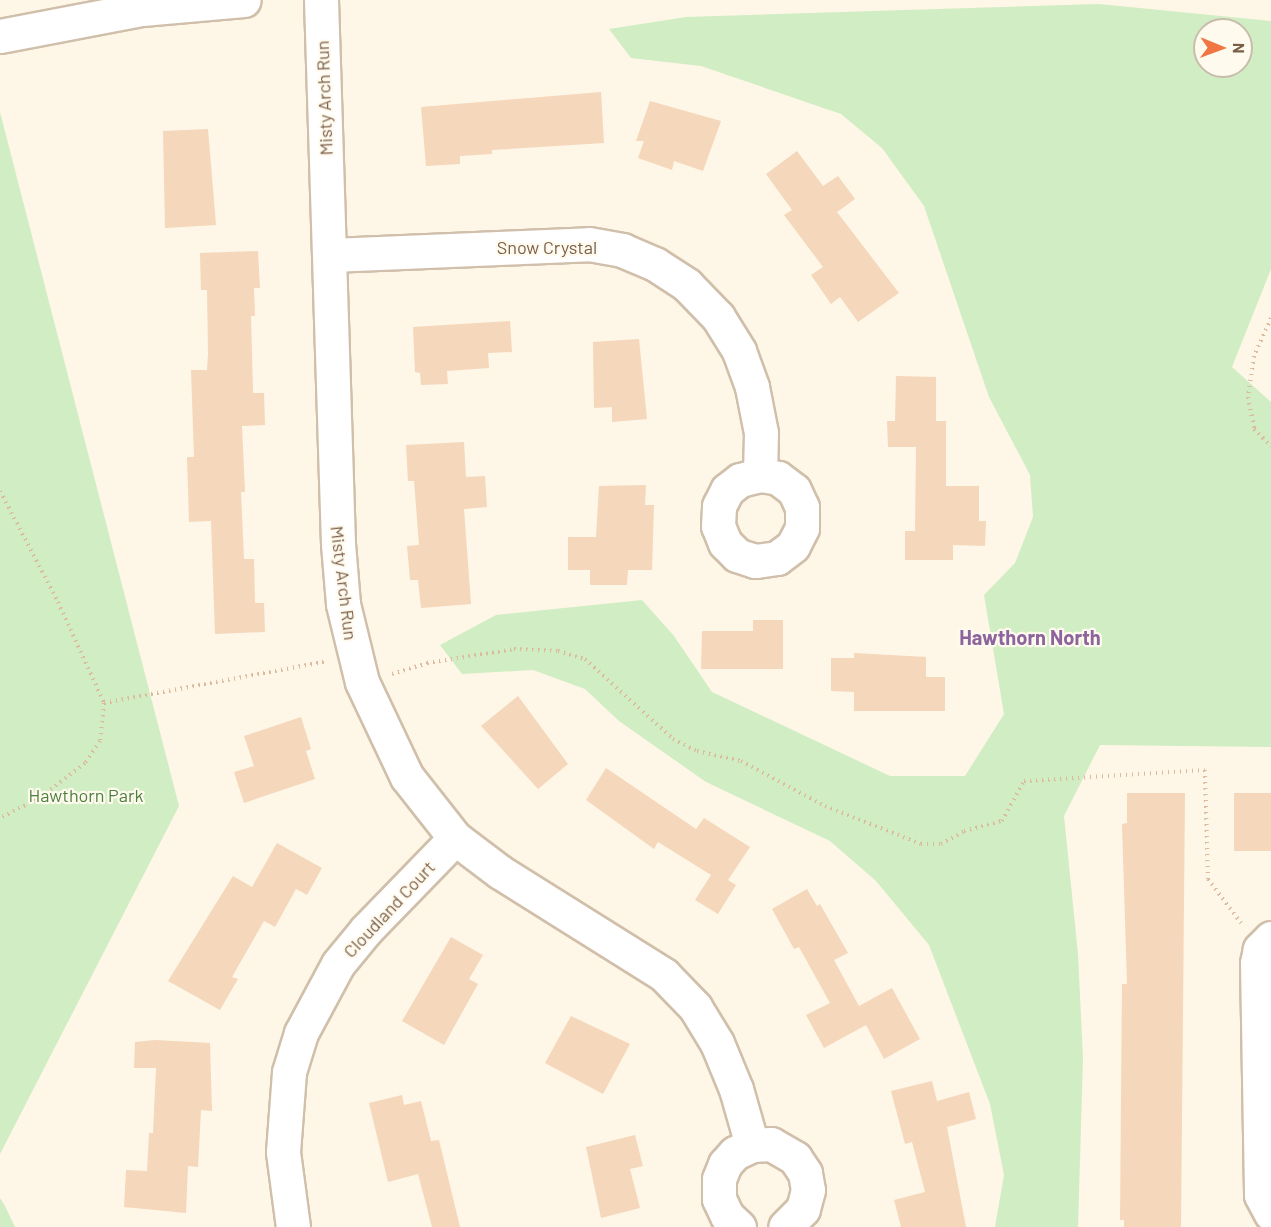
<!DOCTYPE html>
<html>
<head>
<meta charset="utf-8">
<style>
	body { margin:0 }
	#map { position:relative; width:1271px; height:1227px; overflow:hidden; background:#fef6e6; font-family:Barlow,sans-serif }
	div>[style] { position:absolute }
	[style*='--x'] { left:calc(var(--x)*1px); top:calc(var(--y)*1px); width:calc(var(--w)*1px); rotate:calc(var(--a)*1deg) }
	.green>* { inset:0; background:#d1edc3 }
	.building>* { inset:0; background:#f5d7bb }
	.path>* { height:4px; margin-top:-2px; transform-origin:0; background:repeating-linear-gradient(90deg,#dbba9e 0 1.5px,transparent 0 6px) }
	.roads { filter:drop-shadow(2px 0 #d0bfaa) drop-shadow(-2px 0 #d0bfaa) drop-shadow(0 2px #d0bfaa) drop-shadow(0 -2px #d0bfaa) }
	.minor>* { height:33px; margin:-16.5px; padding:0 16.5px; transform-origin:16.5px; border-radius:16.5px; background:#fff }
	span { translate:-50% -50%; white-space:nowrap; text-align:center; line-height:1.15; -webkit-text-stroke:4.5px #fffaee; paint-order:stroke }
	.street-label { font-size:18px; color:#795e48 }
	.park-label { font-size:18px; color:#4d803f }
	.neighbourhood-label { font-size:20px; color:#8e649d; font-weight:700 }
	.north { position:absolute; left:1193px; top:18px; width:60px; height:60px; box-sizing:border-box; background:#fffaee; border:2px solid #c9bcac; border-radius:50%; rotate:91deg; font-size:16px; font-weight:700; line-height:24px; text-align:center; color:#795e48 }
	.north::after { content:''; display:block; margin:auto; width:21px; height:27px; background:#f07743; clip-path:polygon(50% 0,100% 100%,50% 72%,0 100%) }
</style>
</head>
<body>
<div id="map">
	<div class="green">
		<div style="clip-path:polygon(evenodd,1099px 4px,1271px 21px,1271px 269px,1232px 367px,1271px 402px,1271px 747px,1100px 745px,1064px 816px,1078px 954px,1083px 1058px,1078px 1227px,995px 1227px,1004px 1175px,990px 1104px,929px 945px,876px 881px,830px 841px,706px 782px,619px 721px,585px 689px,533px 670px,462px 674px,440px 645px,496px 615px,642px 600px,674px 636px,712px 692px,890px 776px,965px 776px,1004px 714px,984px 595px,1015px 563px,1033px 517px,1030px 475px,989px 397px,924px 206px,882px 148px,841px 114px,701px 66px,631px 58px,609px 29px,686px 17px,1099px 4px,1205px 30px,1241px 30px,1241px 66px,1205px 66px,1205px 30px)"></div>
		<div style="clip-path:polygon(0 112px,179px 806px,0 1154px)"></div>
		<div style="clip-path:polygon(0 1198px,5px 1206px,15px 1227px,0 1227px)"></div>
	</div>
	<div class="building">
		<div style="clip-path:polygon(601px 92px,604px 143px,492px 150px,492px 154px,460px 156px,460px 164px,426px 166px,421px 107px)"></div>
		<div style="clip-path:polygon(650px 101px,721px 121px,703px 171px,674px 161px,672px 170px,638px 158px,644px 141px,636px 141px)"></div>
		<div style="clip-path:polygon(208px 129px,216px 225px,165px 228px,163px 131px)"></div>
		<div style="clip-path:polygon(797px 151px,823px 186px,838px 176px,855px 199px,837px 212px,899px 293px,858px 322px,840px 297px,831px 304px,811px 275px,823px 267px,784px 215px,792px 210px,766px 174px)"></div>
		<div style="clip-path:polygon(258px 251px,260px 288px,254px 288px,255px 316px,251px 316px,253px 393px,264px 393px,265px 425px,242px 426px,245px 492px,241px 492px,244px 559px,254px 559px,255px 603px,264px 603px,265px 632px,215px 634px,211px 521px,189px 522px,187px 457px,194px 457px,191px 370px,207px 370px,208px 354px,207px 290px,201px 290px,200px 253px)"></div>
		<div style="clip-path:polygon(510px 321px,512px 352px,488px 353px,489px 368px,447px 371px,448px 384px,421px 385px,420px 373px,415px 372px,413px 327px)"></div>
		<div style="clip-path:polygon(639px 339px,647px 419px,612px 422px,612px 407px,594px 408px,593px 342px)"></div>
		<div style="clip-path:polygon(896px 376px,936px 377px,936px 421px,946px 421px,946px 486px,979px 486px,979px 521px,986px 521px,985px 546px,953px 545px,953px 560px,905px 560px,905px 531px,915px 531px,916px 447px,888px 447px,887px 421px,895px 421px)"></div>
		<div style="clip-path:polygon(464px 442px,466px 477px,485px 476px,487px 507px,464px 509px,471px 604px,421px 608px,418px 580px,410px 580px,407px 546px,419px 545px,414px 481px,408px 481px,406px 445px)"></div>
		<div style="clip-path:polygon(646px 485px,645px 505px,654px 505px,652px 570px,628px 570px,627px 585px,590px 585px,590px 570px,568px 570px,568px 537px,596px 537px,599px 486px)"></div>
		<div style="clip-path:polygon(753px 620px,783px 620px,783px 669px,701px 669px,702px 631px,753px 631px)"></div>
		<div style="clip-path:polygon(854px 653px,926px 657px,926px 677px,945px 677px,945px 711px,854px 711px,854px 692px,831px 691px,831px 658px,854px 658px)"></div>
		<div style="clip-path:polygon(518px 696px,568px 764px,538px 789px,481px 726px)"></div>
		<div style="clip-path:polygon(301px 717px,311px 749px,306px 751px,315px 779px,244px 803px,234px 772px,254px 766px,244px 736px)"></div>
		<div style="clip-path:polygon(606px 768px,696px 829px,704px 818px,750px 847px,728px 880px,736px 885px,718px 914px,695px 900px,711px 875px,658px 842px,654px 849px,586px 800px)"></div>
		<div style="clip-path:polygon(1127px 793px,1185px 793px,1181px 1227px,1124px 1227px,1124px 1220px,1120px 1220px,1122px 984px,1127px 984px,1122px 824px,1127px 823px)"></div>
		<div style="clip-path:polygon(1234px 793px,1271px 793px,1271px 851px,1234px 851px)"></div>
		<div style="clip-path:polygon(277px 843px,322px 868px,307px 895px,296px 889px,275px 927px,264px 921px,232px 977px,238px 979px,220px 1010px,168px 981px,233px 876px,252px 887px)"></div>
		<div style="clip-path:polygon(807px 889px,817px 906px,820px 904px,848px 953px,834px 960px,859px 1006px,892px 988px,920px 1039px,884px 1059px,866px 1025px,824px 1048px,806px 1015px,830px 1003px,799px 947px,794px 949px,772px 909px)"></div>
		<div style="clip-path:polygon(451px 937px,483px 955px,469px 979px,478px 984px,444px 1045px,402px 1021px)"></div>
		<div style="clip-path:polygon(571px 1016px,630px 1044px,603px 1094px,545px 1063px)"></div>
		<div style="clip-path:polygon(155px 1040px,210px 1043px,212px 1111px,201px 1110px,198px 1167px,188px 1166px,186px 1213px,124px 1207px,126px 1170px,147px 1171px,149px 1133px,153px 1133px,156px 1068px,134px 1068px,135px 1042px)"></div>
		<div style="clip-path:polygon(932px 1081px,937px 1101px,969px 1092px,976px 1119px,947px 1127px,966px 1227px,901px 1227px,894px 1200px,925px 1192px,912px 1142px,905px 1144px,891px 1091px)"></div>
		<div style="clip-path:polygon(402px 1095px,404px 1105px,421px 1101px,431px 1141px,439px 1140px,460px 1227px,432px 1227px,418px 1174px,388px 1182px,369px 1103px)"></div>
		<div style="clip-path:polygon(635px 1135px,643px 1166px,630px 1169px,640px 1208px,601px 1218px,586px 1147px)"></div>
	</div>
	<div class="path">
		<div style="--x:1271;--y:318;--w:42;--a:114.1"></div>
		<div style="--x:1254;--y:356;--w:41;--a:98.3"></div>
		<div style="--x:1248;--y:397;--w:33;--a:79"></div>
		<div style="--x:1254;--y:429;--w:24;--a:45"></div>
		<div style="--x:0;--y:491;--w:125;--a:62.4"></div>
		<div style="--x:58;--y:602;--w:111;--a:65.5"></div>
		<div style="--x:104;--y:703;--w:38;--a:96"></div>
		<div style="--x:100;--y:741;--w:27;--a:124"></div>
		<div style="--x:85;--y:763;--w:56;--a:142.3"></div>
		<div style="--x:41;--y:797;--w:46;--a:152.9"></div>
		<div style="--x:392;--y:674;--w:37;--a:-17"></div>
		<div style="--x:427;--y:663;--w:88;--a:-9.1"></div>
		<div style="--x:514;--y:649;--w:44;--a:2.6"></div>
		<div style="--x:558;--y:651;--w:28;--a:17"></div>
		<div style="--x:585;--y:659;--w:119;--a:42.3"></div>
		<div style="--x:673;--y:739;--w:27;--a:27"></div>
		<div style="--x:697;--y:751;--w:45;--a:12.8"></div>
		<div style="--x:741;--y:761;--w:95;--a:28.2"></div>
		<div style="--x:825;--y:806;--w:103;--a:21.6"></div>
		<div style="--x:921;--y:844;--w:20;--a:0"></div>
		<div style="--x:941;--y:844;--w:26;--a:-29"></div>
		<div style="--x:964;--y:831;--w:39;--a:-15"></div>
		<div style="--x:1002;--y:821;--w:46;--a:-61.2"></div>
		<div style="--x:1024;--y:781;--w:181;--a:-3.5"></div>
		<div style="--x:1205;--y:770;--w:109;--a:88.4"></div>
		<div style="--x:1208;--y:879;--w:55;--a:53.1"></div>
		<div style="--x:104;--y:703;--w:224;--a:-10.6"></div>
	</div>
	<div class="roads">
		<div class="minor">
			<div style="--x:321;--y:0;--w:544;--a:88.21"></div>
			<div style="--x:338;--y:544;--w:60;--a:85.2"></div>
			<div style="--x:343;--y:604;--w:80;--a:76.3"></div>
			<div style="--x:362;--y:682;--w:105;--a:64.7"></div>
			<div style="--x:407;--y:777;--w:78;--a:51.8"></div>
			<div style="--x:455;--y:838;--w:56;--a:37.1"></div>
			<div style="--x:500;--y:872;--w:194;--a:32.1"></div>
			<div style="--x:664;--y:975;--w:45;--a:45.9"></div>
			<div style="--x:695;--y:1007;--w:42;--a:58.6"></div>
			<div style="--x:717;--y:1043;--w:50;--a:67.6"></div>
			<div style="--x:736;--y:1089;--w:58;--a:74.1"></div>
			<div style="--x:0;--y:36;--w:145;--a:-10.8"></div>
			<div style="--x:142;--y:9;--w:102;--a:-5"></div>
			<div style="--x:331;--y:255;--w:258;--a:-2.4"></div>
			<div style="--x:589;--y:244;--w:34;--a:10"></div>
			<div style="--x:622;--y:250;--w:36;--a:23"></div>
			<div style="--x:655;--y:264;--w:38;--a:33"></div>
			<div style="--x:687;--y:285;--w:45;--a:45.9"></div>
			<div style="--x:718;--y:317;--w:40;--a:58"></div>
			<div style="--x:739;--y:351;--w:38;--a:70"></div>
			<div style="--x:752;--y:387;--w:47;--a:78.9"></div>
			<div style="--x:761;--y:433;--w:42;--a:91.4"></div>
			<div style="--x:760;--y:475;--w:18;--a:9"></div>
			<div style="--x:778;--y:478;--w:20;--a:37"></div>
			<div style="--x:794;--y:490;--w:19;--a:65"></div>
			<div style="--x:802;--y:507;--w:21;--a:90"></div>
			<div style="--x:802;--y:528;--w:20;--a:117"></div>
			<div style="--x:793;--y:546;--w:20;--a:143"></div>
			<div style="--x:777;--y:558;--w:22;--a:172"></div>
			<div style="--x:755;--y:561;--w:19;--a:-162"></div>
			<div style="--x:737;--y:555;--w:17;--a:-135"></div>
			<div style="--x:725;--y:543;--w:18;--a:-112"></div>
			<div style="--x:718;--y:526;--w:20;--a:-87"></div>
			<div style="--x:719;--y:506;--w:18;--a:-63"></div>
			<div style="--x:727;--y:490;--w:16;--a:-38"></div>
			<div style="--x:740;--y:480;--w:21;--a:-14"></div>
			<div style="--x:1271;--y:938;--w:16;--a:135"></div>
			<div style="--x:1260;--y:949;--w:14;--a:102"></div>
			<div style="--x:1257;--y:963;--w:232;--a:89"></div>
			<div style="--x:1261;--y:1195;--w:21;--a:62"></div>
			<div style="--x:293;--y:1227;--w:76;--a:-97.6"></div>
			<div style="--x:283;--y:1152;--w:80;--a:-85.7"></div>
			<div style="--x:289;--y:1072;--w:41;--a:-72.9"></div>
			<div style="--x:301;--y:1033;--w:78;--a:-61.8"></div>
			<div style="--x:338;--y:964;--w:44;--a:-50.5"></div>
			<div style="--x:366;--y:930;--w:128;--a:-45.9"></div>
			<div style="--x:739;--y:1227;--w:16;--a:-137"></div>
			<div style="--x:727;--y:1216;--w:19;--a:-115"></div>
			<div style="--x:719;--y:1199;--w:20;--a:-90"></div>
			<div style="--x:719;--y:1179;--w:16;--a:-68"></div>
			<div style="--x:725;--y:1164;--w:15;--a:-48"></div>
			<div style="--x:735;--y:1153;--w:19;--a:-25"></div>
			<div style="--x:752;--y:1145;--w:19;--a:-3"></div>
			<div style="--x:771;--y:1144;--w:28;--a:30"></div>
			<div style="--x:795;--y:1158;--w:18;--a:56"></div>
			<div style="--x:805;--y:1173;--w:17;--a:80"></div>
			<div style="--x:808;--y:1190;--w:20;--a:105"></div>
			<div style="--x:803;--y:1209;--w:25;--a:135"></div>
		</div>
	</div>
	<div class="street-label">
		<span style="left:324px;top:98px;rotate:-92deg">Misty Arch Run</span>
		<span style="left:547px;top:247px">Snow Crystal</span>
		<span style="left:344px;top:583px;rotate:83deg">Misty Arch Run</span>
		<span style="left:389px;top:909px;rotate:-47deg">Cloudland Court</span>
	</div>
	<div class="park-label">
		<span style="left:86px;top:795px">Hawthorn Park</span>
	</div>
	<div class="neighbourhood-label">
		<span style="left:1030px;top:637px">Hawthorn North</span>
	</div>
	<div class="north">N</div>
</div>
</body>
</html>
